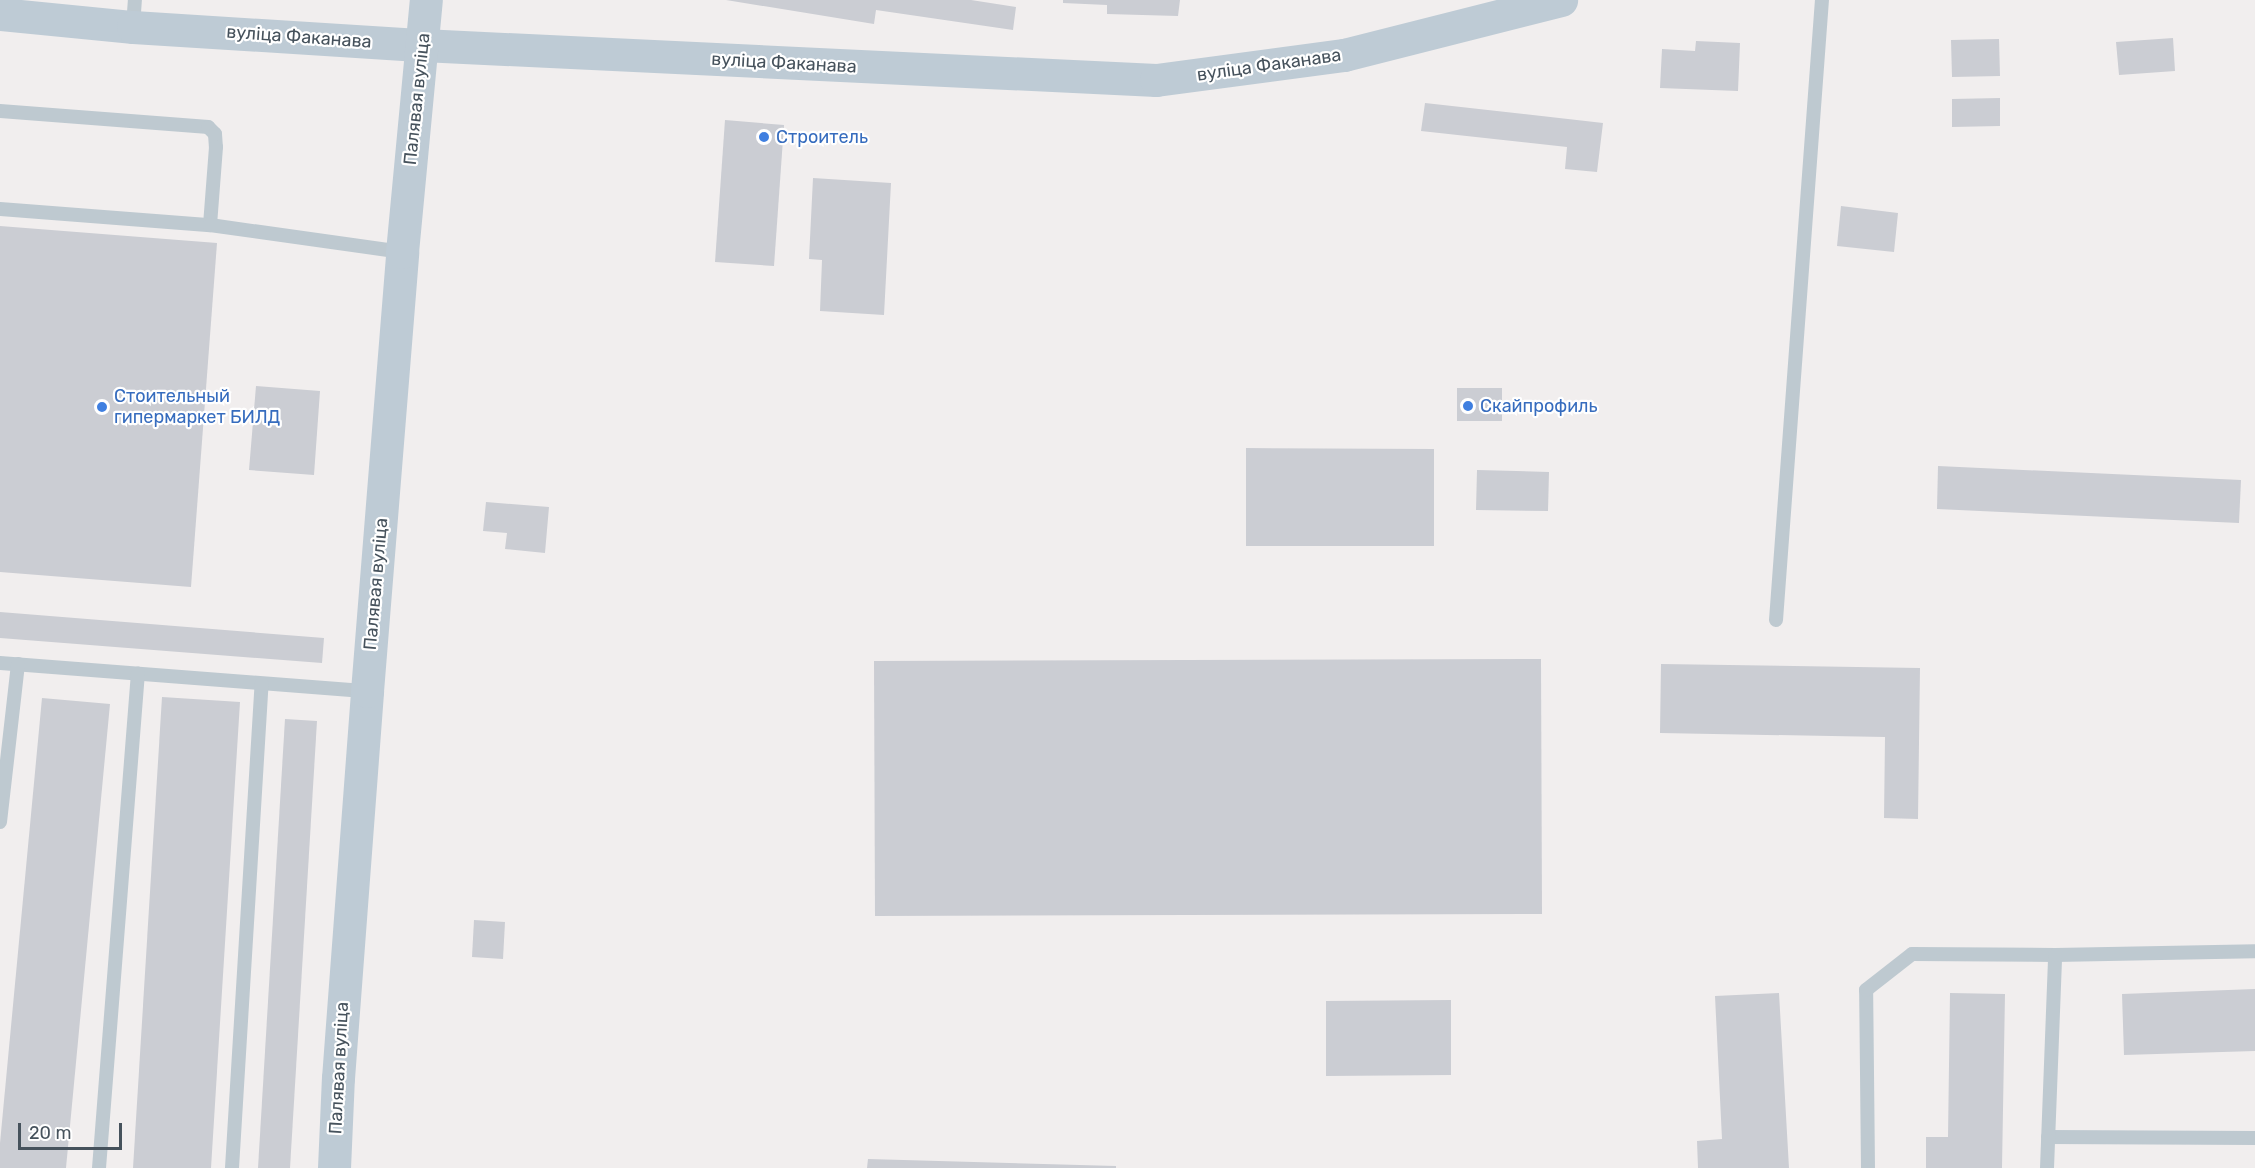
<!DOCTYPE html>
<html>
<head>
<meta charset="utf-8">
<style>
	body { margin:0 }
	#map { position:relative; width:2255px; height:1168px; overflow:hidden; background:#f1eeee; font-family:Rubik,sans-serif }
	div>[style] { position:absolute }
	[style*='--x'] { left:calc(var(--x)*1px); top:calc(var(--y)*1px); width:calc(var(--w)*1px); rotate:calc(var(--a)*1deg) }
	.building>* { inset:0; background:#cbcdd3 }
	.lane>* { height:14px; margin:-7px; padding:0 7px; transform-origin:7px; border-radius:7px; background:#bec9d0 }
	.secondary>* { height:33px; margin:-16.5px; padding:0 16.5px; transform-origin:16.5px; border-radius:16.5px; background:#becbd5 }
	.dots>* { width:16px; height:16px; translate:-50% -50%; box-sizing:border-box; border:3px solid #fff; border-radius:50% }
	span { translate:-50% -50%; white-space:nowrap; text-align:center; line-height:1.15; -webkit-text-stroke:4.5px #fff; paint-order:stroke }
	.street-label { font-size:18px; color:#46525c }
	.shop-label { font-size:18px; color:#366cbe }
	.left { translate:0 -50%; text-align:left }
	.scale { position:absolute; left:18px; top:1123px; width:104px; height:27px; box-sizing:border-box; border:3px solid #46525c; border-top:0; padding-left:8px; font-size:18px; line-height:21px; white-space:nowrap; color:#46525c; -webkit-text-stroke:4px #fff; paint-order:stroke }
</style>
</head>
<body>
<div id="map">
	<div class="building">
		<div style="clip-path:polygon(726px 0,971px 0,1016px 7px,1013px 30px,876px 10px,874px 24px)"></div>
		<div style="clip-path:polygon(1063px 0,1180px 0,1178px 16px,1107px 14px,1107px 5px,1063px 3px)"></div>
		<div style="clip-path:polygon(2173px 38px,2175px 71px,2119px 75px,2116px 42px)"></div>
		<div style="clip-path:polygon(1999px 39px,2000px 76px,1952px 77px,1951px 40px)"></div>
		<div style="clip-path:polygon(1696px 41px,1740px 43px,1738px 91px,1660px 88px,1662px 49px,1695px 51px)"></div>
		<div style="clip-path:polygon(2000px 98px,2000px 126px,1952px 127px,1952px 99px)"></div>
		<div style="clip-path:polygon(1425px 103px,1603px 123px,1597px 172px,1565px 169px,1567px 147px,1421px 131px)"></div>
		<div style="clip-path:polygon(725px 120px,784px 125px,774px 266px,715px 262px)"></div>
		<div style="clip-path:polygon(813px 178px,891px 183px,884px 315px,820px 311px,822px 260px,809px 259px)"></div>
		<div style="clip-path:polygon(1841px 206px,1898px 213px,1894px 252px,1837px 246px)"></div>
		<div style="clip-path:polygon(0 226px,217px 243px,191px 587px,0 572px)"></div>
		<div style="clip-path:polygon(256px 386px,320px 391px,314px 475px,249px 470px)"></div>
		<div style="clip-path:polygon(1457px 388px,1502px 388px,1502px 421px,1457px 421px)"></div>
		<div style="clip-path:polygon(1246px 448px,1434px 449px,1434px 546px,1246px 546px)"></div>
		<div style="clip-path:polygon(1938px 466px,2241px 480px,2239px 523px,1937px 509px)"></div>
		<div style="clip-path:polygon(1477px 470px,1549px 472px,1548px 511px,1476px 510px)"></div>
		<div style="clip-path:polygon(486px 502px,549px 507px,545px 553px,505px 549px,507px 533px,483px 531px)"></div>
		<div style="clip-path:polygon(0 612px,324px 638px,322px 663px,0 638px)"></div>
		<div style="clip-path:polygon(1541px 659px,1542px 914px,875px 916px,874px 661px)"></div>
		<div style="clip-path:polygon(1661px 664px,1920px 668px,1918px 819px,1884px 818px,1885px 737px,1660px 733px)"></div>
		<div style="clip-path:polygon(162px 697px,240px 702px,211px 1168px,133px 1168px)"></div>
		<div style="clip-path:polygon(42px 698px,110px 704px,66px 1168px,0 1168px,0 1143px)"></div>
		<div style="clip-path:polygon(285px 719px,317px 721px,290px 1168px,258px 1168px)"></div>
		<div style="clip-path:polygon(474px 920px,505px 922px,503px 959px,472px 957px)"></div>
		<div style="clip-path:polygon(2255px 989px,2255px 1051px,2124px 1055px,2122px 994px)"></div>
		<div style="clip-path:polygon(1779px 993px,1789px 1168px,1698px 1168px,1697px 1141px,1722px 1139px,1715px 996px)"></div>
		<div style="clip-path:polygon(1950px 993px,2005px 994px,2002px 1168px,1926px 1168px,1926px 1137px,1948px 1137px)"></div>
		<div style="clip-path:polygon(1451px 1000px,1451px 1075px,1326px 1076px,1326px 1001px)"></div>
		<div style="clip-path:polygon(868px 1159px,1116px 1166px,1116px 1168px,867px 1168px)"></div>
	</div>
	<div class="lane">
		<div style="--x:133;--y:27;--w:27;--a:-86"></div>
		<div style="--x:0;--y:111;--w:209;--a:4.4"></div>
		<div style="--x:208;--y:127;--w:10;--a:45"></div>
		<div style="--x:215;--y:134;--w:13;--a:86"></div>
		<div style="--x:216;--y:147;--w:78;--a:94.4"></div>
		<div style="--x:0;--y:209;--w:211;--a:4.4"></div>
		<div style="--x:210;--y:225;--w:194;--a:8"></div>
		<div style="--x:1776;--y:620;--w:622;--a:-85.76"></div>
		<div style="--x:0;--y:663;--w:368;--a:4.4"></div>
		<div style="--x:0;--y:822;--w:159;--a:-83.5"></div>
		<div style="--x:2048;--y:1137;--w:207;--a:0.3"></div>
		<div style="--x:99;--y:1168;--w:496;--a:-85.5"></div>
		<div style="--x:232;--y:1168;--w:485;--a:-86.5"></div>
		<div style="--x:1868;--y:1168;--w:178;--a:-90.6"></div>
		<div style="--x:1866;--y:990;--w:58;--a:-38"></div>
		<div style="--x:1912;--y:954;--w:143;--a:0.4"></div>
		<div style="--x:2047;--y:1168;--w:213;--a:-87.8"></div>
		<div style="--x:2055;--y:955;--w:200;--a:-1.1"></div>
	</div>
	<div class="secondary">
		<div style="--x:0;--y:14;--w:134;--a:5.6"></div>
		<div style="--x:133;--y:27;--w:290;--a:3.6"></div>
		<div style="--x:422;--y:45;--w:735;--a:2.73"></div>
		<div style="--x:1156;--y:80;--w:190;--a:-7.6"></div>
		<div style="--x:1344;--y:55;--w:224;--a:-14.2"></div>
		<div style="--x:334;--y:1168;--w:90;--a:-87.5"></div>
		<div style="--x:338;--y:1078;--w:388;--a:-85.7"></div>
		<div style="--x:367;--y:691;--w:440;--a:-85.4"></div>
		<div style="--x:402;--y:252;--w:253;--a:-84.6"></div>
	</div>
	<div class="dots">
		<div style="left:764px;top:137px;background:#3f7fe0"></div>
		<div style="left:1468px;top:406px;background:#3f7fe0"></div>
		<div style="left:102px;top:407px;background:#3f7fe0"></div>
	</div>
	<div class="street-label">
		<span style="left:299px;top:37px;rotate:4deg">вуліца Факанава</span>
		<span style="left:784px;top:63px;rotate:3deg">вуліца Факанава</span>
		<span style="left:1269px;top:65px;rotate:-8deg">вуліца Факанава</span>
		<span style="left:417px;top:99px;rotate:-84deg">Палявая вуліца</span>
		<span style="left:376px;top:584px;rotate:-85deg">Палявая вуліца</span>
		<span style="left:339px;top:1068px;rotate:-87deg">Палявая вуліца</span>
	</div>
	<div class="shop-label">
		<span class="left" style="left:776px;top:137px">Строитель</span>
		<span class="left" style="left:114px;top:407px">Стоительный<br>гипермаркет БИЛД</span>
		<span class="left" style="left:1480px;top:406px">Скайпрофиль</span>
	</div>
	<div class="scale">20 m</div>
</div>
</body>
</html>
